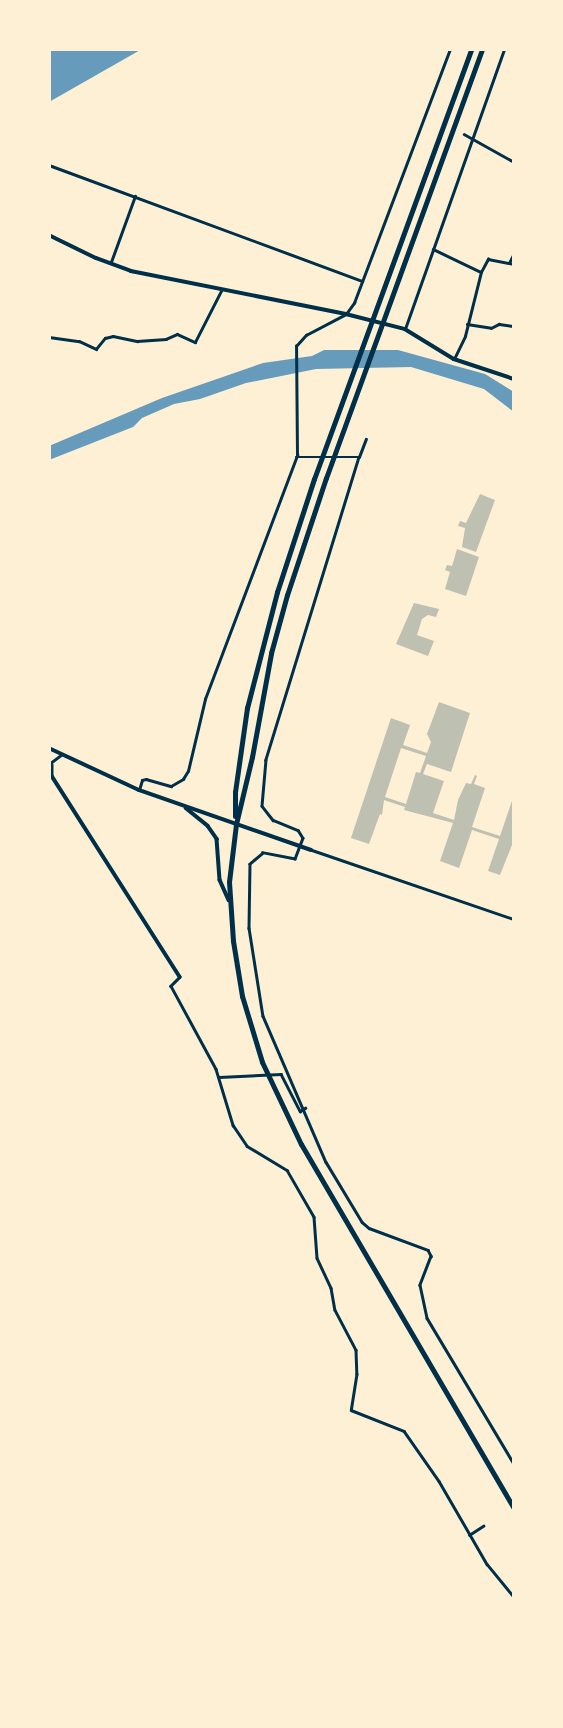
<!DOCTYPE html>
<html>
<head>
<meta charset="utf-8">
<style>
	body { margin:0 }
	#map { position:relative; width:563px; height:1728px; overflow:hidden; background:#fdf0d5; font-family:"PT Sans",sans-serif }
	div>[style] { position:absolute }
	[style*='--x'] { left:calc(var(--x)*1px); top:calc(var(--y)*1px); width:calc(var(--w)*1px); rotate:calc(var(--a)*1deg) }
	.water>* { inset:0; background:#669bbc }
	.building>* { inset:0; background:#bec0b2 }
	.minor>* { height:2.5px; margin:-1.25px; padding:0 1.25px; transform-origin:1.25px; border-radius:1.25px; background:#003049 }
	.tertiary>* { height:3.5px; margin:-1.75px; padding:0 1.75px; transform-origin:1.75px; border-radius:1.75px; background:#003049 }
	.trunk>* { height:5px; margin:-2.5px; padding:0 2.5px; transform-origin:2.5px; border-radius:2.5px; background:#003049 }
	.motorway>* { height:5px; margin:-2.5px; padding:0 2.5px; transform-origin:2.5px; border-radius:2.5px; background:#003049 }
	span { translate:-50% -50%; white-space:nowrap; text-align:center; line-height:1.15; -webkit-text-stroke:5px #fdf0d5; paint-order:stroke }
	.frame { position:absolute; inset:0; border:51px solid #fdf0d5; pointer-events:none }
</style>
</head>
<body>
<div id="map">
	<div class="water">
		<div style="clip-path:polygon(49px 49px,142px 49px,49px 102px)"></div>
		<div style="clip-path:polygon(324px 350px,398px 350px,485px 374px,514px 392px,514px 412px,484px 389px,411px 367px,316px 369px,246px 383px,200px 399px,174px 404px,142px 418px,133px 427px,49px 460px,49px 446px,162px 398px,263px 363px,312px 356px)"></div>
	</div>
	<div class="building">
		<div style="clip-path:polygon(480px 494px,495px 500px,476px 552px,462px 547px,465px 528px,458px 526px,460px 521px,466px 523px)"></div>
		<div style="clip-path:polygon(457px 549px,479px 557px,466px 596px,445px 589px,450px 572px,445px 570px,447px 565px,452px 566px)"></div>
		<div style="clip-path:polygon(414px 603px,439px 609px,436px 617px,428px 615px,422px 619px,417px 635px,434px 641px,428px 656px,396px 644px)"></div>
		<div style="clip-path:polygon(evenodd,439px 702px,470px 713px,451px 772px,427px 764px,423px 774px,444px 781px,433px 813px,454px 820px,458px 800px,466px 783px,471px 784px,475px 775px,477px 776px,474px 784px,485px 788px,472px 827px,500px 836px,514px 795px,514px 840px,500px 875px,488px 871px,499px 839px,472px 830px,459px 868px,440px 861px,453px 823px,404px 810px,405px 807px,384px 800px,382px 815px,380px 814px,369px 844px,351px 838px,391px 718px,410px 725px,403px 745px,427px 753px,431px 742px,427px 734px,439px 702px,401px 748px,426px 756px,420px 773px,416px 772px,406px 804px,385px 797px,401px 748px)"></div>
	</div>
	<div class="minor">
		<div style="--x:464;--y:134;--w:57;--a:29.2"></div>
		<div style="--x:49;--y:165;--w:334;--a:20.3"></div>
		<div style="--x:433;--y:249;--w:53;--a:25.6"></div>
		<div style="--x:111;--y:262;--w:70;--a:-70"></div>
		<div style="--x:509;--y:263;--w:11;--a:-63"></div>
		<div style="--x:467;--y:324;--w:24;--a:9"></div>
		<div style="--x:491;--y:328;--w:9;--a:-27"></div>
		<div style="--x:499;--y:324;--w:15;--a:8"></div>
		<div style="--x:405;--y:329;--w:297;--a:-70.5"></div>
		<div style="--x:49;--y:337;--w:30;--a:8"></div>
		<div style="--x:79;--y:341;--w:19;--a:25"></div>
		<div style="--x:96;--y:349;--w:14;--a:-51"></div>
		<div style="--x:105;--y:338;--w:8;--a:-14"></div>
		<div style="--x:113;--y:336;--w:25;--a:12"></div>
		<div style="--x:137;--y:341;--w:29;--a:-4"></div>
		<div style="--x:166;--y:339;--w:12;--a:-24"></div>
		<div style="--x:177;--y:334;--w:20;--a:24"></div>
		<div style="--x:195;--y:342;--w:57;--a:-63"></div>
		<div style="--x:454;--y:359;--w:25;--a:-64"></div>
		<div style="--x:465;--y:336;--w:66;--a:-76"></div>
		<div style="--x:481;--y:272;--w:15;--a:-62"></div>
		<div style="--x:488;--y:259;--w:26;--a:11"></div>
		<div style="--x:296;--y:457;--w:63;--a:0"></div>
		<div style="--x:359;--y:457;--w:317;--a:107.1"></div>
		<div style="--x:266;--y:760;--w:46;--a:95"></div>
		<div style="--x:262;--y:806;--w:18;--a:52"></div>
		<div style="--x:273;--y:820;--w:27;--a:22"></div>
		<div style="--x:298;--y:830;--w:9;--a:58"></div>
		<div style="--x:303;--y:838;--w:22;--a:111"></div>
		<div style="--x:295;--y:859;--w:33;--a:-169"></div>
		<div style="--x:263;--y:853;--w:17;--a:140"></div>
		<div style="--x:250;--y:864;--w:64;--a:90.9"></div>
		<div style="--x:249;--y:928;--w:89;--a:81"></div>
		<div style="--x:263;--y:1016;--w:159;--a:66.7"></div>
		<div style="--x:326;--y:1162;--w:70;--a:59"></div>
		<div style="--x:362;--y:1222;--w:9;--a:41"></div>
		<div style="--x:369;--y:1228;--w:63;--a:20.4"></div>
		<div style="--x:428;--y:1250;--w:7;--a:63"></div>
		<div style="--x:431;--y:1256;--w:31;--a:111"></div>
		<div style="--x:420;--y:1285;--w:34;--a:78"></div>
		<div style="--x:427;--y:1318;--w:170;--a:59.2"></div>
		<div style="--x:359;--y:457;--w:19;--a:-69"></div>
		<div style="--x:49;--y:764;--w:15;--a:-37"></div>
		<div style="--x:139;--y:790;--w:10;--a:-73"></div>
		<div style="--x:142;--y:780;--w:4;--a:-14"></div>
		<div style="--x:146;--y:779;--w:26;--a:16"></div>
		<div style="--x:171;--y:786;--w:14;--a:-30"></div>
		<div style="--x:183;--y:779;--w:9;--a:-58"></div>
		<div style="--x:188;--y:771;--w:74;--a:-76.7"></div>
		<div style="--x:205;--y:699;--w:261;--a:-69.3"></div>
		<div style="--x:297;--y:455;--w:109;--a:-90.5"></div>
		<div style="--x:296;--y:346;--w:15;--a:-48"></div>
		<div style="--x:306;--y:335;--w:45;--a:-27.7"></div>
		<div style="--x:346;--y:314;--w:14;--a:-54"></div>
		<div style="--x:354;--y:303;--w:272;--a:-69.3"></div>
		<div style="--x:312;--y:850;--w:213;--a:18.9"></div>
		<div style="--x:180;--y:977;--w:13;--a:135"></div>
		<div style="--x:171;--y:986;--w:94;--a:61.5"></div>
		<div style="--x:216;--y:1069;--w:59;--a:73.1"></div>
		<div style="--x:233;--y:1125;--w:25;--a:56"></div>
		<div style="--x:247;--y:1146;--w:47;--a:31"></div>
		<div style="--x:287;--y:1170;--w:54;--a:60.1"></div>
		<div style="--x:314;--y:1217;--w:41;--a:85.8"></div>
		<div style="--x:317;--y:1258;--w:33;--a:65"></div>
		<div style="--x:331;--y:1288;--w:22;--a:80"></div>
		<div style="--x:335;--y:1310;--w:45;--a:62.3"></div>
		<div style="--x:356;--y:1350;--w:24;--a:88"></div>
		<div style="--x:357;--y:1374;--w:36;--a:99"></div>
		<div style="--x:351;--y:1410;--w:57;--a:21.6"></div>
		<div style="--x:404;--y:1431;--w:61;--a:55"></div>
		<div style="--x:439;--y:1481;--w:96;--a:60"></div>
		<div style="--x:487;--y:1564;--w:43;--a:50.7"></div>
		<div style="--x:219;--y:1077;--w:62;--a:-2.8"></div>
		<div style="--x:281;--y:1074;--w:42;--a:62.8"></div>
		<div style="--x:300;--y:1111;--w:6;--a:-31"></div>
		<div style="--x:469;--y:1535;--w:17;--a:-33"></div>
	</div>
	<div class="tertiary">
		<div style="--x:49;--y:235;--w:52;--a:26.1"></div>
		<div style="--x:96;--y:258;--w:37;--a:20"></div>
		<div style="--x:131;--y:271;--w:219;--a:11.3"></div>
		<div style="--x:346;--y:314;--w:61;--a:14.3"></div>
		<div style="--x:405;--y:329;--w:57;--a:31.5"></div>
		<div style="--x:454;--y:359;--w:63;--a:18.4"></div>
		<div style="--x:49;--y:748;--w:99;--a:25"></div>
		<div style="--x:139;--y:790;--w:182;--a:19.2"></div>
		<div style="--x:52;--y:765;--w:11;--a:90"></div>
		<div style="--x:52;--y:776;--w:238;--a:57.5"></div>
		<div style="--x:186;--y:808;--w:28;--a:39"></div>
		<div style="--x:208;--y:826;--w:16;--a:55"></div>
		<div style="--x:217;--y:839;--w:41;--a:85.8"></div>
		<div style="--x:220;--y:880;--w:22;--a:66"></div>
	</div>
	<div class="trunk">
		<div style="--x:236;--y:824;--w:58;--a:96.9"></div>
		<div style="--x:229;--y:882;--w:59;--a:86.1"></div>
		<div style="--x:233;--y:941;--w:56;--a:80.7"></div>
		<div style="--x:242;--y:996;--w:69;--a:73.1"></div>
		<div style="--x:262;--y:1062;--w:91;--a:64.6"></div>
		<div style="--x:301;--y:1144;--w:422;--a:59.7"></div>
	</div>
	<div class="motorway">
		<div style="--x:235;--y:816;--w:24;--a:-90"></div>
		<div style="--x:235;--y:792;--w:85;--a:-81.9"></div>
		<div style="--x:247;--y:708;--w:120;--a:-75.5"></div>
		<div style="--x:277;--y:592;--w:119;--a:-71.9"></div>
		<div style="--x:314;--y:479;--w:458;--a:-69.9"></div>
		<div style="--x:236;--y:824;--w:69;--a:-76.6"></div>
		<div style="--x:252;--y:757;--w:106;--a:-79.6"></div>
		<div style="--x:271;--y:653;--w:60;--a:-74.6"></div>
		<div style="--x:287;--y:595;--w:123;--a:-71.6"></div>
		<div style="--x:326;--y:478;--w:456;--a:-70"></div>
	</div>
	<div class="frame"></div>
</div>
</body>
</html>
